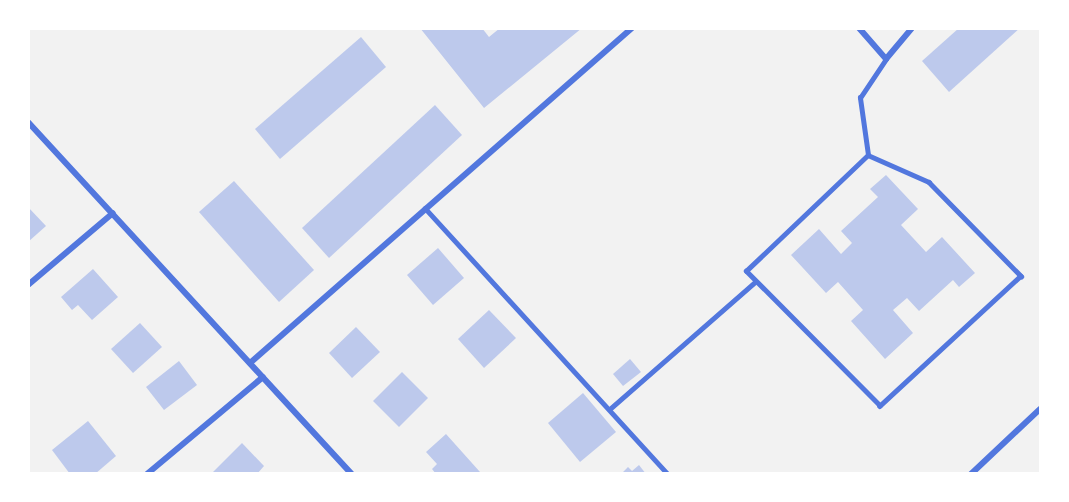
<!DOCTYPE html>
<html>
<head>
<meta charset="utf-8">
<style>
	body { margin:0 }
	#map { position:relative; width:1069px; height:502px; overflow:hidden; background:#f2f2f2; font-family:"PT Sans Narrow",sans-serif }
	div>[style] { position:absolute }
	[style*='--x'] { left:calc(var(--x)*1px); top:calc(var(--y)*1px); width:calc(var(--w)*1px); rotate:calc(var(--a)*1deg) }
	.building>* { inset:0; background:#bdc9ec }
	.service>* { height:4.5px; margin:-2.25px; padding:0 2.25px; transform-origin:2.25px; border-radius:2.25px; background:#5277de }
	.minor>* { height:6px; margin:-3px; padding:0 3px; transform-origin:3px; border-radius:3px; background:#5277de }
	span { translate:-50% -50%; white-space:nowrap; text-align:center; line-height:1.15; -webkit-text-stroke:6px #fff; paint-order:stroke }
	.frame { position:absolute; inset:0; border:30px solid #fff; pointer-events:none }
</style>
</head>
<body>
<div id="map">
	<div class="building">
		<div style="clip-path:polygon(420px 28px,482px 28px,489px 37px,500px 28px,582px 28px,484px 108px)"></div>
		<div style="clip-path:polygon(959px 28px,1020px 28px,949px 92px,922px 61px)"></div>
		<div style="clip-path:polygon(361px 37px,386px 67px,280px 159px,255px 129px)"></div>
		<div style="clip-path:polygon(435px 105px,462px 135px,329px 258px,302px 228px)"></div>
		<div style="clip-path:polygon(886px 175px,918px 209px,901px 225px,926px 252px,942px 237px,975px 273px,959px 287px,953px 280px,919px 311px,907px 298px,893px 310px,913px 333px,885px 359px,851px 321px,863px 310px,838px 282px,826px 293px,791px 255px,819px 229px,841px 254px,852px 243px,841px 231px,878px 197px,870px 189px)"></div>
		<div style="clip-path:polygon(234px 181px,314px 270px,279px 302px,199px 212px)"></div>
		<div style="clip-path:polygon(28px 207px,46px 226px,28px 242px)"></div>
		<div style="clip-path:polygon(438px 248px,464px 278px,433px 305px,407px 275px)"></div>
		<div style="clip-path:polygon(93px 269px,118px 297px,92px 320px,78px 305px,72px 310px,61px 297px)"></div>
		<div style="clip-path:polygon(489px 310px,516px 338px,484px 368px,458px 339px)"></div>
		<div style="clip-path:polygon(140px 323px,162px 347px,133px 373px,111px 349px)"></div>
		<div style="clip-path:polygon(356px 327px,380px 352px,352px 378px,329px 353px)"></div>
		<div style="clip-path:polygon(630px 359px,641px 372px,623px 386px,613px 374px)"></div>
		<div style="clip-path:polygon(179px 361px,197px 385px,164px 410px,146px 387px)"></div>
		<div style="clip-path:polygon(402px 372px,428px 398px,399px 427px,373px 401px)"></div>
		<div style="clip-path:polygon(583px 393px,616px 432px,580px 462px,548px 423px)"></div>
		<div style="clip-path:polygon(88px 421px,116px 456px,95px 474px,70px 474px,52px 450px)"></div>
		<div style="clip-path:polygon(446px 434px,480px 472px,478px 474px,436px 474px,432px 469px,437px 464px,426px 452px)"></div>
		<div style="clip-path:polygon(242px 443px,264px 466px,257px 474px,211px 474px)"></div>
		<div style="clip-path:polygon(639px 465px,646px 474px,621px 474px,628px 467px,632px 471px)"></div>
	</div>
	<div class="service">
		<div style="--x:868;--y:155;--w:67;--a:23.9"></div>
		<div style="--x:929;--y:182;--w:132;--a:45.6"></div>
		<div style="--x:1021;--y:276;--w:192;--a:137.3"></div>
		<div style="--x:880;--y:406;--w:190;--a:-134.8"></div>
		<div style="--x:746;--y:271;--w:168;--a:-43.6"></div>
		<div style="--x:868;--y:155;--w:58;--a:-98"></div>
		<div style="--x:860;--y:98;--w:47;--a:-56.3"></div>
		<div style="--x:425;--y:208;--w:360;--a:47.6"></div>
		<div style="--x:611;--y:408;--w:191;--a:-41.2"></div>
	</div>
	<div class="minor">
		<div style="--x:859;--y:28;--w:41;--a:48.9"></div>
		<div style="--x:886;--y:59;--w:40;--a:-50"></div>
		<div style="--x:28;--y:122;--w:478;--a:47.4"></div>
		<div style="--x:28;--y:285;--w:111;--a:-40.3"></div>
		<div style="--x:250;--y:363;--w:508;--a:-41.25"></div>
		<div style="--x:147;--y:474;--w:151;--a:-39.9"></div>
		<div style="--x:971;--y:474;--w:95;--a:-43.3"></div>
	</div>
	<div class="frame"></div>
</div>
</body>
</html>
